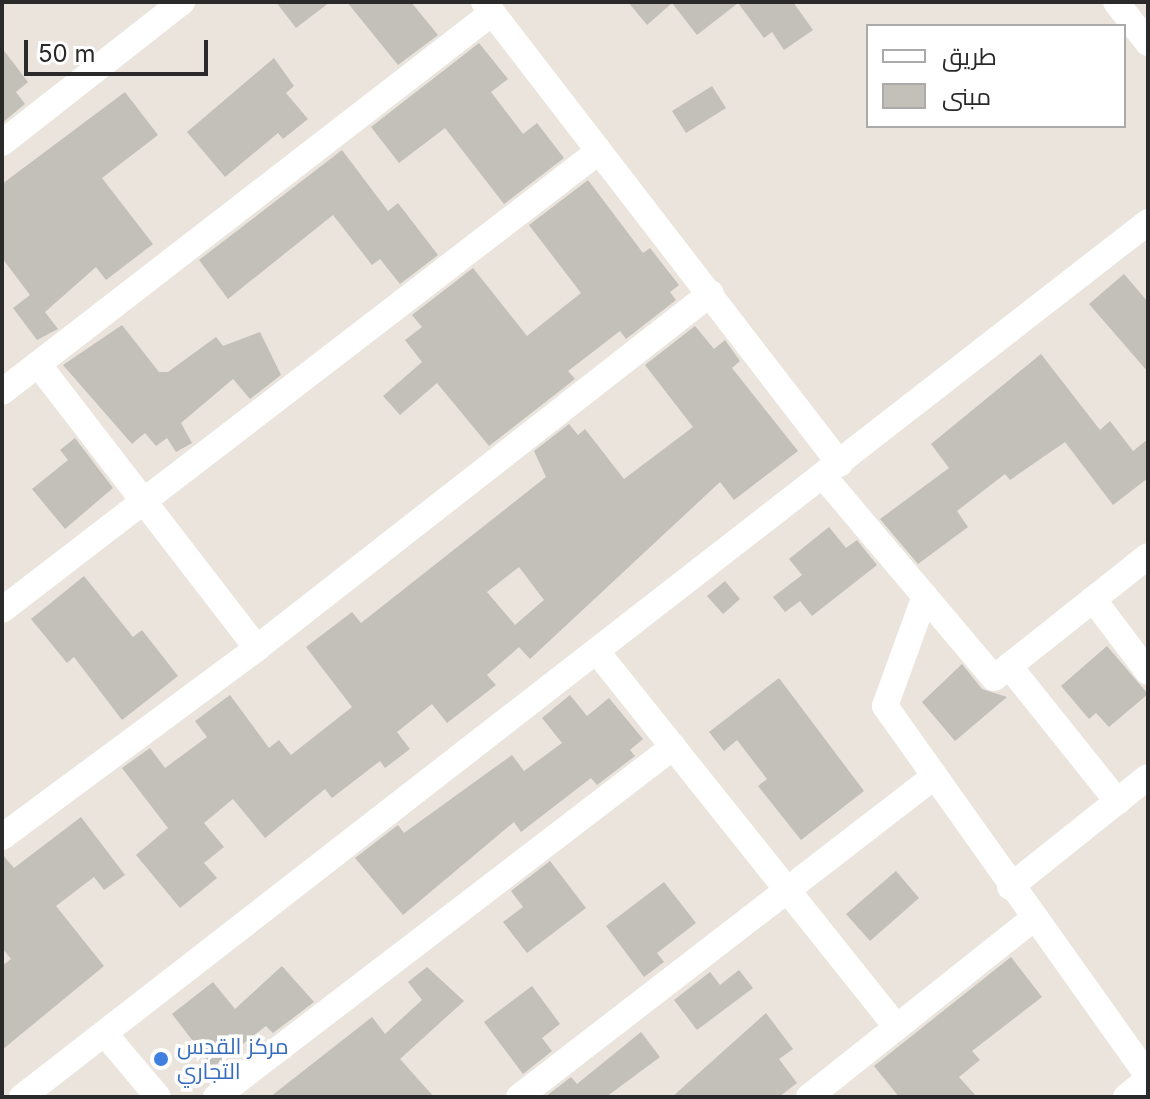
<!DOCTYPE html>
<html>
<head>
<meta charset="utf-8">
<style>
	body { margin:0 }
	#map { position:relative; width:1150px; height:1099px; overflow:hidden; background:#eae4dd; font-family:Inter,Cairo,sans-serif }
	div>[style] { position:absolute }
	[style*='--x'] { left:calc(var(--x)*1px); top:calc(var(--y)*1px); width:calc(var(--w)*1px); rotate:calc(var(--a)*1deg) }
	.building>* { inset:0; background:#c3bfb9 }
	.minor>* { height:26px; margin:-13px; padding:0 13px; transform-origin:13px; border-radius:13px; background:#fff }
	.dots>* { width:22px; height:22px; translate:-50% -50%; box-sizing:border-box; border:4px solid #fff; border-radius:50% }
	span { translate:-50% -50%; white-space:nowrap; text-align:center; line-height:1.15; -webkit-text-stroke:7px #fff; paint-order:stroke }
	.shop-label { font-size:22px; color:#366cbe }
	.left { translate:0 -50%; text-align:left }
	.frame { position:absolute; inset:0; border:4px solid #2a2a2a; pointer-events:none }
	.legend { position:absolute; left:866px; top:24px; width:260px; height:104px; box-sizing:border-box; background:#fff; border:2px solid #aaa; margin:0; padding:10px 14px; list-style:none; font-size:24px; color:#2a2a2a }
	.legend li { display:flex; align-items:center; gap:16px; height:40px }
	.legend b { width:40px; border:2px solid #aaa }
	.scale { position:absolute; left:24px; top:40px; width:184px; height:36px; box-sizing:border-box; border:4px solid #2a2a2a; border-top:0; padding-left:10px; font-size:24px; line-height:28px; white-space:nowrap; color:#2a2a2a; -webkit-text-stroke:6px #fff; paint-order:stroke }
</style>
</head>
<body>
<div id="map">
	<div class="building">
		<div style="clip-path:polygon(276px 2px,330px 2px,296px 28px)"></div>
		<div style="clip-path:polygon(347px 2px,411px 2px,438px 35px,398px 65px)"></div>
		<div style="clip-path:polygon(628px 2px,793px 2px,813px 30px,784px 50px,772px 32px,764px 38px,738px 3px,697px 35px,672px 3px,647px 25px)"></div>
		<div style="clip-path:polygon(479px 43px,508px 79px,491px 92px,523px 134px,537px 123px,564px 158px,504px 204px,445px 128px,399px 163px,371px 127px)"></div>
		<div style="clip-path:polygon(2px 48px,28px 82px,16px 92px,25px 104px,2px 123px)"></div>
		<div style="clip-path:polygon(274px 58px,294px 86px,286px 93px,308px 119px,283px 139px,278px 133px,225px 177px,187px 132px)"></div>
		<div style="clip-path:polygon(712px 86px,726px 108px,686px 133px,672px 111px)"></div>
		<div style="clip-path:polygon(125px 92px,158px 135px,102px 178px,153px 244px,106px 280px,96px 267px,45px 312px,58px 329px,37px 340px,13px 308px,30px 295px,2px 258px,2px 184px)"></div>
		<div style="clip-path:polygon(342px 150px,388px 211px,398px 203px,438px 255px,400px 284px,380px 259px,372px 265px,333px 215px,228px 299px,199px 260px)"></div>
		<div style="clip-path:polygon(588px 180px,643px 253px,650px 248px,679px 285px,670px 292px,676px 300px,626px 339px,620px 331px,568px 371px,575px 379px,489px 446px,437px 383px,400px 415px,383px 396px,422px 362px,405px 340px,422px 327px,412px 315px,473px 268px,527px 336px,581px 293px,529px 225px)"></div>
		<div style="clip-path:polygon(1124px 274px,1148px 302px,1148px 372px,1089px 304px)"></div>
		<div style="clip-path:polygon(122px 325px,159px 372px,168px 372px,216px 337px,223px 346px,260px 332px,281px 375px,250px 399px,233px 379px,181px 423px,192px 443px,176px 452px,167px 438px,156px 446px,145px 433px,132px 444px,63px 365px)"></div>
		<div style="clip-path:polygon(evenodd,695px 326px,714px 349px,725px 340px,740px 361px,732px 368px,798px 451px,734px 500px,720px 482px,530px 659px,519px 647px,487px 675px,496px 685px,447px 723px,432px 704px,397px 732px,410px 749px,385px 768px,380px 761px,332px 798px,325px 789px,265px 838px,233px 799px,204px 823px,224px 847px,204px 863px,217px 878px,180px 908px,136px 855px,168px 828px,122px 768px,150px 748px,165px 768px,207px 737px,195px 721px,230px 695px,269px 748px,279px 740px,291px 755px,352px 707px,306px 647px,352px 612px,361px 623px,546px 477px,534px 451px,569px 424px,578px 435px,585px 429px,624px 479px,693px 427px,645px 365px,695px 326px,519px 567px,544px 600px,515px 625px,487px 592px,519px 567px)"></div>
		<div style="clip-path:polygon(1041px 354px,1100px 430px,1110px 421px,1133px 451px,1148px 439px,1148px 478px,1113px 505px,1065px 442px,1010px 480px,1005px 474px,957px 511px,968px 527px,918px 564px,880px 519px,949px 468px,931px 444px)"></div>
		<div style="clip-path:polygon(75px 438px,113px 488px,65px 529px,32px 489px,68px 460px,60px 450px)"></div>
		<div style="clip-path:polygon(829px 527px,846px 548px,857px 540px,877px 565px,812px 616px,800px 601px,785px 612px,773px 597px,802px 575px,789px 559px)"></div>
		<div style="clip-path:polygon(84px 576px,133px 637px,142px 630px,178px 676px,122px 720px,74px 657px,67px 663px,31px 619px)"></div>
		<div style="clip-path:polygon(725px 581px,740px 599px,723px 614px,707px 596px)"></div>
		<div style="clip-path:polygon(1107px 646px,1148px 694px,1109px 727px,1096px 713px,1089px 719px,1061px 686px)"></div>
		<div style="clip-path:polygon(962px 664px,982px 689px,1007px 697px,955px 741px,922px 702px)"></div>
		<div style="clip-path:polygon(779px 678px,864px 791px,801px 840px,758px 786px,767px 779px,737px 740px,724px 751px,709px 732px)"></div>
		<div style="clip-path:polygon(570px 695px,587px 716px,609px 698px,643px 739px,630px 750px,635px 756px,597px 785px,591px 778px,521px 832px,514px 822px,403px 915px,355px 858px,398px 825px,404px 833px,512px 755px,524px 771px,562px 743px,542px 718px)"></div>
		<div style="clip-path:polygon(81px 817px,125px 875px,104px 890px,94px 877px,56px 906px,104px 966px,2px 1050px,2px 966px,11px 959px,2px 948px,2px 854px,14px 868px)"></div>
		<div style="clip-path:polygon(550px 861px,586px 908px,527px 953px,503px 922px,523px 907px,511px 891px)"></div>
		<div style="clip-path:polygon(896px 871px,919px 898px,870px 941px,846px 914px)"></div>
		<div style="clip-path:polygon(664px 882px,696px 923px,657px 953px,664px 962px,644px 977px,606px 926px)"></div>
		<div style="clip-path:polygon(1011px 957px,1042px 997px,972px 1051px,980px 1060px,959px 1077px,977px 1097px,899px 1097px,874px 1066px)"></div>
		<div style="clip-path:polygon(282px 966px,314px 1002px,273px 1033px,266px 1026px,213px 1067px,172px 1014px,213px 982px,235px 1009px)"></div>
		<div style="clip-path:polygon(427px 967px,464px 1001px,400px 1059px,434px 1097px,270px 1097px,372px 1017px,385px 1034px,422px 1000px,408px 982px)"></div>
		<div style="clip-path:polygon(739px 970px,753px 988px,697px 1030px,674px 1000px,710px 972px,720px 985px)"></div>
		<div style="clip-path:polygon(532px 986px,560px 1024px,542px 1038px,552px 1051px,523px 1074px,484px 1022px)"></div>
		<div style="clip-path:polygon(766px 1013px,793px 1049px,779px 1059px,797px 1083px,779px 1097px,672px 1097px)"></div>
		<div style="clip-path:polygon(641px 1032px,660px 1057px,606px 1097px,545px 1097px,571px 1077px,577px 1084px)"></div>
	</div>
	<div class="minor">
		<div style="--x:484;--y:2;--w:583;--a:52.38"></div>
		<div style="--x:1116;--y:2;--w:52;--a:52"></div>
		<div style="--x:2;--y:143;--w:229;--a:-38.1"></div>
		<div style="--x:38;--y:364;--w:359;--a:52.4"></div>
		<div style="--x:2;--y:392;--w:619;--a:-37.72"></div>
		<div style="--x:824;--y:477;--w:263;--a:49.8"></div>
		<div style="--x:994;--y:678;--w:196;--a:-38.4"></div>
		<div style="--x:925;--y:596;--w:117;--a:110"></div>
		<div style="--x:885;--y:706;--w:454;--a:54.6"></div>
		<div style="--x:1093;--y:599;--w:91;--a:53"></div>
		<div style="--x:2;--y:610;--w:753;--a:-37.55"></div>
		<div style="--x:598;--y:653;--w:479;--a:51.4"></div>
		<div style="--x:1009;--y:666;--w:174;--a:51.3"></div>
		<div style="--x:2;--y:837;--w:317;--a:-36.5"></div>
		<div style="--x:257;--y:648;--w:576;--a:-38.02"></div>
		<div style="--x:1010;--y:887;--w:176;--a:-38.6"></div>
		<div style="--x:105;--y:1034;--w:82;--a:49.9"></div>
		<div style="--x:22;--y:1097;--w:1426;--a:-37.85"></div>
		<div style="--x:216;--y:1097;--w:576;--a:-37.45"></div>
		<div style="--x:519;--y:1097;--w:520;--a:-37.66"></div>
		<div style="--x:809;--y:1097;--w:286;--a:-38.5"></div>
		<div style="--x:1126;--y:1097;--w:28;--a:-39"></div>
	</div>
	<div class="dots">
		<div style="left:161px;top:1059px;background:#3f7fe0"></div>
	</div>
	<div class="shop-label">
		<span class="left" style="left:177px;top:1059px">مركز القدس<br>التجاري</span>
	</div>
	<div class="frame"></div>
	<ul class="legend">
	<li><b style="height:10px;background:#fff"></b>طريق</li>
	<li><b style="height:22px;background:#c3bfb9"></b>مبنى</li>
	</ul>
	<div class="scale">50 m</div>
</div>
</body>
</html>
